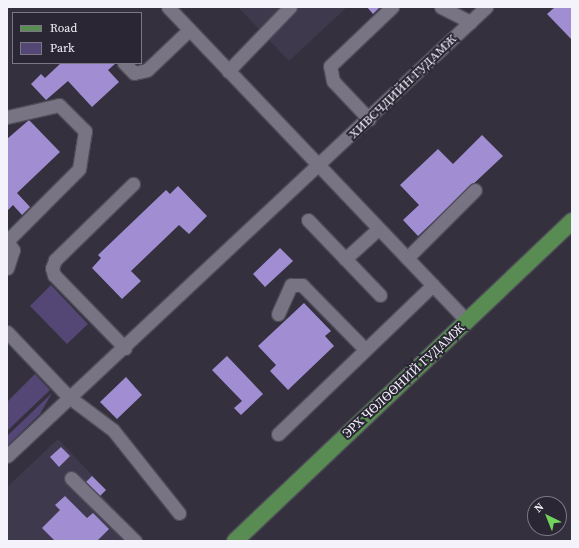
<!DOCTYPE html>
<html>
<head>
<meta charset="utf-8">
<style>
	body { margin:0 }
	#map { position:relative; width:579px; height:548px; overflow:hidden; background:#34303e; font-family:"Source Serif 4",serif }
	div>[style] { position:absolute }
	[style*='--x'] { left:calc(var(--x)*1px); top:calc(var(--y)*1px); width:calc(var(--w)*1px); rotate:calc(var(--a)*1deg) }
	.built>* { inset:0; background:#3e394d }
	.green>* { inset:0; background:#544675 }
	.building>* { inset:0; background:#a18ed2 }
	.roads { filter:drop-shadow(1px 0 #4f4c58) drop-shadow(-1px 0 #4f4c58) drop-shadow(0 1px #4f4c58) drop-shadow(0 -1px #4f4c58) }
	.minor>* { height:13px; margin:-6.5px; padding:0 6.5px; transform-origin:6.5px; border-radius:6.5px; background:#787484 }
	.major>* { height:16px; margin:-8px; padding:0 8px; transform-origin:8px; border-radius:8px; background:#598c53 }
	span { translate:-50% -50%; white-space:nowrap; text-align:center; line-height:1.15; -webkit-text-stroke:4px #2a2634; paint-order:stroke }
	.street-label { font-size:13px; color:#f4f2fb }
	.frame { position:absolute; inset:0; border:8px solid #f4f2fb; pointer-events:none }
	.legend { position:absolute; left:12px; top:12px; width:130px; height:52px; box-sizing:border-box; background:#2a2634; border:1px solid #7b7884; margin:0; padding:5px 7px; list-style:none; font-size:12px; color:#f4f2fb }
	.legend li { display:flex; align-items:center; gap:8px; height:20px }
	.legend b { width:20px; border:1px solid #7b7884 }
	.north { position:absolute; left:527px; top:496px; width:40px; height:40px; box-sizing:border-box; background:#2a2634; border:1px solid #7b7884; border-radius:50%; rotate:317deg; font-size:11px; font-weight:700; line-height:16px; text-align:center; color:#f4f2fb }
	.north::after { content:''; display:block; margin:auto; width:14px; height:18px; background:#71d35e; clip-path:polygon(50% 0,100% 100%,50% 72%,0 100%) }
</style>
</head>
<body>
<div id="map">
	<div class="built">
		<div style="clip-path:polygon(238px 7px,347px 7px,289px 61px)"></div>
		<div style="clip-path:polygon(58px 439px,106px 490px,101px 495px,145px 541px,7px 541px,7px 487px)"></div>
	</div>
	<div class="green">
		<div style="clip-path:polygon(51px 285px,88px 324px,67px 344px,30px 306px)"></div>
		<div style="clip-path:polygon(35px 374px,50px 390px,7px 431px,7px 402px)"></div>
		<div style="clip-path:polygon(52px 393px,40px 414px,7px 446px,7px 436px)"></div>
	</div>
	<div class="building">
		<div style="clip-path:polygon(367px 7px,380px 7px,373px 14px)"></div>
		<div style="clip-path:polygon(555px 7px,572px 7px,572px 40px,547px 14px)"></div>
		<div style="clip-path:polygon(61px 63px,116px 63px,108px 70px,119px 82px,92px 107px,68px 81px,46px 100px,31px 84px,41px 74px,45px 78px)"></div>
		<div style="clip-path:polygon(29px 120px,60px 152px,17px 193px,30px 207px,22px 215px,13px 205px,7px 211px,7px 139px)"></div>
		<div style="clip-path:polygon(482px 135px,503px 156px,418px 236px,403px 220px,419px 205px,400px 185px,438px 149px,453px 164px)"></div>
		<div style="clip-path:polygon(178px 186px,207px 216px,189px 234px,179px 225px,131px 271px,141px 281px,122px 299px,92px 268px,101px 258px,98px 255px,166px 190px,170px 194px)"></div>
		<div style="clip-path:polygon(280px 248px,293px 261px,265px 287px,253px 274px)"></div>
		<div style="clip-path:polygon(304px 303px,331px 331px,325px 336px,334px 346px,288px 390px,270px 371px,276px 365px,258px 346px)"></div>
		<div style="clip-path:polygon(227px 356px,263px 394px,241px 415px,234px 408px,242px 401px,212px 370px)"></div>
		<div style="clip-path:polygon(126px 377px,142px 395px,117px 419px,100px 402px)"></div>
		<div style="clip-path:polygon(61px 447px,70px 456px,59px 467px,50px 457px)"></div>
		<div style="clip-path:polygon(92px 476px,106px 490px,100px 496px,86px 482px)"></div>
		<div style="clip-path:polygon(65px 496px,87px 518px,93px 513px,109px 529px,97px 541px,55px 541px,42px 528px,60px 510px,55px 505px)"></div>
	</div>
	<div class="roads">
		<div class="minor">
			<div style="--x:168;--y:7;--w:434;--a:46.4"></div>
			<div style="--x:441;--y:7;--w:33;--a:27"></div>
			<div style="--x:124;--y:63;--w:14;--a:45"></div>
			<div style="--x:134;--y:73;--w:13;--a:-13"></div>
			<div style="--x:147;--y:70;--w:58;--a:-43.6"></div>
			<div style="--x:228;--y:71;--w:89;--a:-45.9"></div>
			<div style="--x:7;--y:117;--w:53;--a:-13"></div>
			<div style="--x:59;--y:105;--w:37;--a:45"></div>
			<div style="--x:85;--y:131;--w:38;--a:99"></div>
			<div style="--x:79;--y:169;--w:102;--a:135"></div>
			<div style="--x:369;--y:119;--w:52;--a:-133.5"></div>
			<div style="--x:333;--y:81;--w:15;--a:-101"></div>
			<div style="--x:330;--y:66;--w:86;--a:-43.6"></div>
			<div style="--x:308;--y:220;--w:104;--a:46.2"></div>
			<div style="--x:7;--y:240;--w:12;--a:59"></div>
			<div style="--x:13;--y:250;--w:19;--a:108"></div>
			<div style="--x:407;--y:258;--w:96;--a:-45"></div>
			<div style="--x:345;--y:259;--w:43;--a:-42.2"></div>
			<div style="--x:278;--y:314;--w:32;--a:-66"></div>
			<div style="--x:291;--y:285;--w:11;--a:0"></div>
			<div style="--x:302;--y:285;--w:90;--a:45.5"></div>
			<div style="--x:7;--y:332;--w:90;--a:46.4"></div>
			<div style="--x:69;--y:397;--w:55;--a:36.9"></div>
			<div style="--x:113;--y:430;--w:106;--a:51.5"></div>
			<div style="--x:125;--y:348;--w:102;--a:-134.2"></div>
			<div style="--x:54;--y:275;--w:7;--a:-106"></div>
			<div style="--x:52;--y:268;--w:9;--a:-69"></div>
			<div style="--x:55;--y:260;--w:109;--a:-44.3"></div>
			<div style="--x:278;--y:434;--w:215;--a:-43.9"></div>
			<div style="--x:7;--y:456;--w:657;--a:-43.15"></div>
			<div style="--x:71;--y:478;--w:90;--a:44.5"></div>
		</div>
		<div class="major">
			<div style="--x:235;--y:541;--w:465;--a:-43.5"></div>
		</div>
	</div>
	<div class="street-label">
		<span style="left:403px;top:87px;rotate:-44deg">ХИВСЧДИЙН ГУДАМЖ</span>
		<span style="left:404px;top:381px;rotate:-43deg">ЭРХ ЧӨЛӨӨНИЙ ГУДАМЖ</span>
	</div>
	<div class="frame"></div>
	<ul class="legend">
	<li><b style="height:5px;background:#598c53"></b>Road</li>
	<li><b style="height:11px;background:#544675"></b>Park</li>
	</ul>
	<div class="north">N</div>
</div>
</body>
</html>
